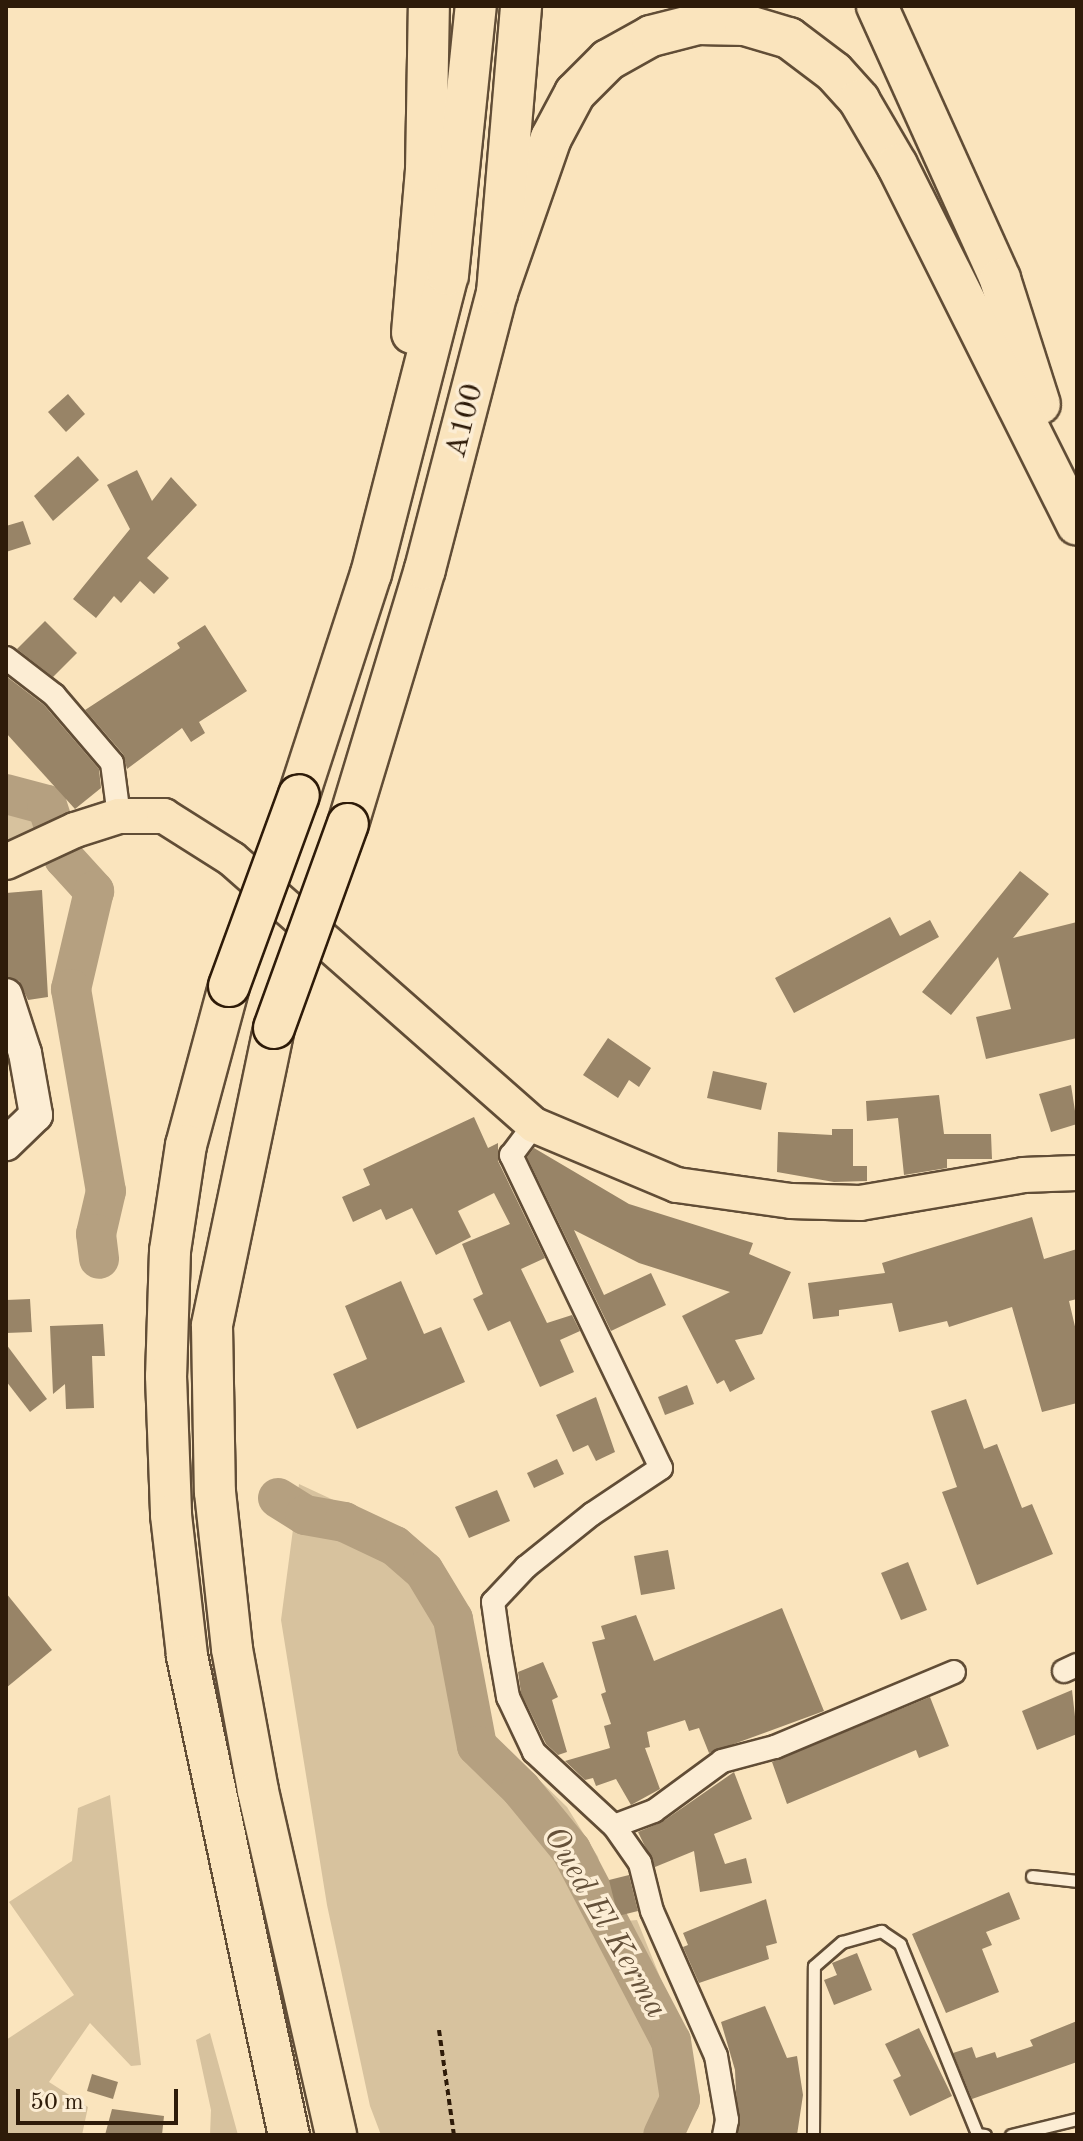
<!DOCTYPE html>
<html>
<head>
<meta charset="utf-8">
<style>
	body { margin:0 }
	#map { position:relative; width:1083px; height:2141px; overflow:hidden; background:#fae4bd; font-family:"Old Standard TT",serif }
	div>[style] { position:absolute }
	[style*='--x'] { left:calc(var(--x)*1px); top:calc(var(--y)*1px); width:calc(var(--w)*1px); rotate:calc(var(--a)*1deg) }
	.green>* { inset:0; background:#d7c29e }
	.river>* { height:40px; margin:-20px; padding:0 20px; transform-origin:20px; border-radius:20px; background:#b5a080 }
	.building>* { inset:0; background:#988467 }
	.path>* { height:4px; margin-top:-2px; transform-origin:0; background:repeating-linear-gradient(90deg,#2e1b09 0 6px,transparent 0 10px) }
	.roads { filter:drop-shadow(2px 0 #614d36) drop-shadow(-2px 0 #614d36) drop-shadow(0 2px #614d36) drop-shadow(0 -2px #614d36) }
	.lane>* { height:11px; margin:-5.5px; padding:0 5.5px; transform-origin:5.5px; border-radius:5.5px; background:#fcedd4 }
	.street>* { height:22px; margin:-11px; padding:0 11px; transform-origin:11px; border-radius:11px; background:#fcedd4 }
	.secondary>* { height:32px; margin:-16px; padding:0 16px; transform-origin:16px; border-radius:16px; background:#fcedd4 }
	.primary>* { height:34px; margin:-17px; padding:0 17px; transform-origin:17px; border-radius:17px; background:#fae4bd }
	.highway>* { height:40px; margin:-20px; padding:0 20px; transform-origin:20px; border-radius:20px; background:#fae4bd }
	.bridges { filter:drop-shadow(2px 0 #2e1b09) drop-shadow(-2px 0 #2e1b09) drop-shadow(0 2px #2e1b09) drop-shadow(0 -2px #2e1b09) }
	.highway-bridge>* { height:40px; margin:-20px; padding:0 20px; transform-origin:20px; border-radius:20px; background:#fae4bd }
	span { translate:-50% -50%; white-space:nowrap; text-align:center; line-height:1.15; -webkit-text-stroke:7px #fcedd4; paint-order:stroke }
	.street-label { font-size:30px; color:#2e1b09 }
	.water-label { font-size:32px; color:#645039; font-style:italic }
	.frame { position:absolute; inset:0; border:8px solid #2e1b09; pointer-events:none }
	.scale { position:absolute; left:16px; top:2089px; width:162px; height:36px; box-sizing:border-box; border:4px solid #2e1b09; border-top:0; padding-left:10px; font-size:24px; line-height:28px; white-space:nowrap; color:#2e1b09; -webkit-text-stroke:6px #fcedd4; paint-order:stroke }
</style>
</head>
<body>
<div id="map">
	<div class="green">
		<div style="clip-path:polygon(6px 803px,38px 813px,48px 826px,6px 849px)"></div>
		<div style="clip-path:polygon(299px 1484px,385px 1524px,452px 1589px,478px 1655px,493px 1735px,567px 1807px,598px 1857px,614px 1922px,637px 1920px,683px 2034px,693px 2102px,679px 2135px,381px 2135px,370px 2106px,327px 1905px,281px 1620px)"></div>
		<div style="clip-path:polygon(110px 1795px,141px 2065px,131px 2066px,90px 2023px,49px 2082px,88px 2107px,82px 2135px,6px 2135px,6px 2040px,74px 1995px,9px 1902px,72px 1861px,78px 1808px)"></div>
		<div style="clip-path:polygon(210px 2033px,238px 2135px,210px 2135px,211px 2110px,196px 2040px)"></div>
	</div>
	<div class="river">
		<div style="--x:6;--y:794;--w:42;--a:15"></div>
		<div style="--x:47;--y:805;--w:56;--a:72.2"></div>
		<div style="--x:64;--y:858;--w:45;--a:47.7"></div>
		<div style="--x:94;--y:891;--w:101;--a:103.2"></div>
		<div style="--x:71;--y:989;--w:205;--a:80.2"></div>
		<div style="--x:106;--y:1191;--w:44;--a:103.1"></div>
		<div style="--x:96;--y:1234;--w:25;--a:83"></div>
		<div style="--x:278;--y:1498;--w:32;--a:32"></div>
		<div style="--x:305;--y:1515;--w:40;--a:10"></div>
		<div style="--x:344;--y:1522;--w:56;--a:25.2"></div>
		<div style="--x:395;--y:1546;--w:38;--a:41"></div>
		<div style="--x:424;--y:1571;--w:56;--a:58.9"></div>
		<div style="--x:453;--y:1619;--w:129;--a:79.3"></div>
		<div style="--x:477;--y:1746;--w:62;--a:44.3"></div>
		<div style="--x:521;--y:1789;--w:79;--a:50.7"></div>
		<div style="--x:571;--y:1850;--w:216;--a:62.4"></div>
		<div style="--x:671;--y:2041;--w:59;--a:81.2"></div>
		<div style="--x:680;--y:2099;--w:40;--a:115"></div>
	</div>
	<div class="building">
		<div style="clip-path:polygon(68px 394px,85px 414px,66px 432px,48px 412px)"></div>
		<div style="clip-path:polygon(78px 456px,99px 480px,53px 521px,34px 496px)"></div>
		<div style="clip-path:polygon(137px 470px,152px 501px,171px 477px,197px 505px,147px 558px,169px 578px,154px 594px,140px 581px,121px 603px,114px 596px,96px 618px,73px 599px,130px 529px,107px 485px)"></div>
		<div style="clip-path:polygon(23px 521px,31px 544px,6px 552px,6px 526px)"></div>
		<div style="clip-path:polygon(45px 621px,77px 653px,53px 677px,17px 649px)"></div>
		<div style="clip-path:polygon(205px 625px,247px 691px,199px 722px,205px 733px,191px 742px,182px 728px,127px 769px,123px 754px,85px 710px,180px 648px,177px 643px)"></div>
		<div style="clip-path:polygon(6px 676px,44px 705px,99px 769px,101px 788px,75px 809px,6px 733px)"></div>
		<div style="clip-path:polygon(1020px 871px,1049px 894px,1013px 938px,1077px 922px,1077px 1038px,986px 1059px,976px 1017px,1011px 1009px,998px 957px,951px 1015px,922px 992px)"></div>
		<div style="clip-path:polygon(42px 890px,48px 997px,28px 1000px,19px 981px,6px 977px,6px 893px)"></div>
		<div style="clip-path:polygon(890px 917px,900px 936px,930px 920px,939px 937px,794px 1013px,775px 978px)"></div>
		<div style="clip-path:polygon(608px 1038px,651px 1068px,639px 1087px,629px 1080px,618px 1098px,583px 1075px)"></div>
		<div style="clip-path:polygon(713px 1071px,767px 1083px,761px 1110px,707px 1098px)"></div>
		<div style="clip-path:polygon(1071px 1085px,1077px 1124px,1051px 1132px,1039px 1094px)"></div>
		<div style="clip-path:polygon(939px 1095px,944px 1134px,991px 1134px,992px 1159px,947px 1159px,947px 1168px,904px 1175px,898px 1118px,867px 1121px,866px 1101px)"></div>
		<div style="clip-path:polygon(474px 1117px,488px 1148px,498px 1143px,498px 1161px,545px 1258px,521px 1269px,547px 1323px,572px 1315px,580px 1331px,560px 1340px,574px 1372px,540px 1387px,510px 1321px,488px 1331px,473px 1299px,483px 1294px,462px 1244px,510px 1224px,494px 1193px,458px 1211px,471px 1237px,436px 1255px,412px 1208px,386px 1220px,381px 1209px,353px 1222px,342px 1197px,370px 1185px,363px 1169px)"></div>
		<div style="clip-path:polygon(832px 1129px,853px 1129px,853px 1166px,867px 1166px,867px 1181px,834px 1182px,777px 1172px,778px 1132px,832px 1135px)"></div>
		<div style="clip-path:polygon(534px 1148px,629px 1204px,753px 1243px,749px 1254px,791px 1272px,762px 1334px,735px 1340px,755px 1379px,730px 1392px,724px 1380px,717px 1384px,682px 1316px,730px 1292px,639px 1263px,574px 1230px,604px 1295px,651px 1273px,666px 1305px,611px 1331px,527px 1157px)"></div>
		<div style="clip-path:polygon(1032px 1217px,1044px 1259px,1077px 1249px,1077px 1299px,1069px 1301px,1077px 1335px,1077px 1403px,1042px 1412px,1012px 1307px,949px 1327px,947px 1321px,899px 1332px,892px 1303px,839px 1310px,839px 1316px,813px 1319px,808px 1283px,885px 1273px,882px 1263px)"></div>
		<div style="clip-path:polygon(401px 1281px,424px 1334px,441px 1327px,465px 1382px,357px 1429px,333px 1374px,367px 1359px,345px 1306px)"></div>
		<div style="clip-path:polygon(30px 1299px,32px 1332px,6px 1333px,6px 1300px)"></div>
		<div style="clip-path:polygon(103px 1324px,105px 1356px,92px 1356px,94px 1408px,66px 1409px,65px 1384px,53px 1394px,50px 1326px)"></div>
		<div style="clip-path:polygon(6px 1344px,47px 1399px,30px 1412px,6px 1381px)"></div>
		<div style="clip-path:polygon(687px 1385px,694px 1404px,665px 1415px,658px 1397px)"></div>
		<div style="clip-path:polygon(596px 1397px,615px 1452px,596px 1461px,588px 1445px,573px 1452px,556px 1415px)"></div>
		<div style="clip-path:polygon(966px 1399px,984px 1449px,997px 1444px,1022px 1508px,1032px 1504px,1053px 1554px,977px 1585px,942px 1492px,957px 1487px,931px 1411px)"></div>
		<div style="clip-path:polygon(557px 1459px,564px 1474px,534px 1488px,527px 1473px)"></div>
		<div style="clip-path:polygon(497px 1490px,510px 1521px,469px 1538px,455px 1507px)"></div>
		<div style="clip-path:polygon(668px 1550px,675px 1589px,641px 1595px,634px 1556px)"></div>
		<div style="clip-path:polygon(908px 1562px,927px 1610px,901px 1620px,881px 1573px)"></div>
		<div style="clip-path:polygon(6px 1593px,52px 1650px,6px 1688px)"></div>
		<div style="clip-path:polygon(782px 1608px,824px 1711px,709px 1753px,699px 1728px,689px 1731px,685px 1720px,647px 1732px,650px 1747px,645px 1748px,660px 1789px,631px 1805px,616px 1779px,596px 1786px,593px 1778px,585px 1780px,565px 1761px,610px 1748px,604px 1726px,611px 1724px,601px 1694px,606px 1692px,592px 1642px,605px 1639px,601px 1626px,636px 1615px,654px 1661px)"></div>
		<div style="clip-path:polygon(543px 1662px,558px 1697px,552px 1700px,567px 1752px,558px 1755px,546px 1744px,521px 1693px,518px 1672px)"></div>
		<div style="clip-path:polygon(1072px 1690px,1077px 1734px,1037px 1750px,1022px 1711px)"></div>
		<div style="clip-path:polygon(930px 1697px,949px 1746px,919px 1758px,916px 1750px,787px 1804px,772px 1762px)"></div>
		<div style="clip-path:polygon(734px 1772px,752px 1819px,714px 1834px,725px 1864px,746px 1858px,752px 1883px,700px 1892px,694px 1851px,655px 1867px,638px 1832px,662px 1822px)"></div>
		<div style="clip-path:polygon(629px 1875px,638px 1911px,618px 1916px,609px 1880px)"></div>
		<div style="clip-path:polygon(1009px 1892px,1020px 1919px,986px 1932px,992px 1945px,982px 1949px,999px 1992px,946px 2013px,912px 1934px)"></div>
		<div style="clip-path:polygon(766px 1899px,777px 1943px,766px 1946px,769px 1959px,699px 1983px,683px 1947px,688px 1945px,683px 1933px)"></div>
		<div style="clip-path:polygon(857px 1953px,872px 1990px,834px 2005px,824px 1980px,837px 1975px,832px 1963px)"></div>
		<div style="clip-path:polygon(765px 2006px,787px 2058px,797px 2056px,803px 2095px,797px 2135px,738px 2135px,735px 2070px,721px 2022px)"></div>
		<div style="clip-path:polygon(1077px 2021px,1077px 2062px,972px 2099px,953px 2053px,972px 2047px,976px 2058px,995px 2052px,997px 2058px,1033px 2046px,1030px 2040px)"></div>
		<div style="clip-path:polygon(919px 2028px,952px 2096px,910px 2116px,893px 2080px,901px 2076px,885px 2044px)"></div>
		<div style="clip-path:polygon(92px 2074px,118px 2082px,113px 2099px,87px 2091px)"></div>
		<div style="clip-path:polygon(112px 2109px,164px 2116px,162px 2135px,105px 2135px)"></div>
	</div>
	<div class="path">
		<div style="--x:439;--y:2030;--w:106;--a:81.9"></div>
	</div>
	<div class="roads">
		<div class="lane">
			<div style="--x:1032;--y:1876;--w:45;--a:6.3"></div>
			<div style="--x:813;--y:2135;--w:169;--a:-89.7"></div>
			<div style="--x:814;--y:1966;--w:37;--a:-41"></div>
			<div style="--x:842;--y:1942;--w:41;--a:-15.8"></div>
			<div style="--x:881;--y:1931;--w:23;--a:34"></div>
			<div style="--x:900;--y:1944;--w:205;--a:67.9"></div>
			<div style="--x:977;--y:2134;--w:8;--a:7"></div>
			<div style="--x:1011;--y:2135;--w:68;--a:-13.6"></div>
		</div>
		<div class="street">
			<div style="--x:6;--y:658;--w:61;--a:37.6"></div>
			<div style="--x:54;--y:695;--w:89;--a:49.5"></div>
			<div style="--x:112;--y:763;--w:53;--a:82.5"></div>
			<div style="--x:534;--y:1125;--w:38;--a:127"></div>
			<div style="--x:511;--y:1155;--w:347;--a:64.4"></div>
			<div style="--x:661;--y:1468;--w:83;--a:146.3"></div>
			<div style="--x:592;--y:1514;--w:85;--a:141.2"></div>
			<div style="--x:526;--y:1567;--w:48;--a:133.3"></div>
			<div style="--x:493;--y:1602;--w:49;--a:81.9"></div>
			<div style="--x:500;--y:1651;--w:47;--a:80.1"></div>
			<div style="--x:508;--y:1697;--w:61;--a:64.7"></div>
			<div style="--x:534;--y:1752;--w:109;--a:42.8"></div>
			<div style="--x:614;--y:1826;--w:45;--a:54.9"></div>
			<div style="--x:640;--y:1863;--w:49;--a:76"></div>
			<div style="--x:652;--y:1911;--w:158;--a:66.2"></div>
			<div style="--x:716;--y:2056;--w:65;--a:80.2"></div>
			<div style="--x:727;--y:2120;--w:15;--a:101"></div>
			<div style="--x:1064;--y:1671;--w:14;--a:-25"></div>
			<div style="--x:614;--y:1826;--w:43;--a:-20.6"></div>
			<div style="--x:654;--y:1811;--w:84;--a:-36.3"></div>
			<div style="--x:722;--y:1761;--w:55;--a:-14.8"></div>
			<div style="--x:775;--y:1747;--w:194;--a:-22.7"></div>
		</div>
		<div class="secondary">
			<div style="--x:6;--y:995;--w:61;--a:71.9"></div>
			<div style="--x:25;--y:1053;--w:63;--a:79.9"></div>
			<div style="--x:36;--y:1115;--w:42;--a:136"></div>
		</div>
		<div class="primary">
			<div style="--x:6;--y:862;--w:76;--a:-24.9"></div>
			<div style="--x:75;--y:830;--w:46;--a:-17.7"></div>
			<div style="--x:119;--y:816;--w:45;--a:0"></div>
			<div style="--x:164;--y:816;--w:80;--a:32.3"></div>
			<div style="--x:232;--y:859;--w:402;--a:41.4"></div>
			<div style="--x:534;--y:1125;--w:155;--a:22.8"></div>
			<div style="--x:677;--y:1185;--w:115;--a:8"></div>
			<div style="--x:791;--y:1201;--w:69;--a:1.7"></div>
			<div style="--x:860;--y:1203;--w:165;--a:-9.7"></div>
			<div style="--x:1023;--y:1175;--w:54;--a:-2.1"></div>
		</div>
		<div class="highway">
			<div style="--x:877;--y:6;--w:299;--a:65.7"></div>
			<div style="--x:1000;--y:279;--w:131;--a:72.3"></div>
			<div style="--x:497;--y:293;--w:164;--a:-70.8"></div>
			<div style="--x:551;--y:138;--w:51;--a:-61.9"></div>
			<div style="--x:575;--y:93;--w:47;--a:-45"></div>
			<div style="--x:608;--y:60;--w:49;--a:-29.2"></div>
			<div style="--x:651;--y:36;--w:49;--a:-14.3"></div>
			<div style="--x:698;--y:24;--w:47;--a:1.2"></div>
			<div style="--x:745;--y:25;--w:46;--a:16.5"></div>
			<div style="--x:789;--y:38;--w:56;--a:37.1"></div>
			<div style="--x:834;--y:72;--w:38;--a:48"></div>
			<div style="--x:859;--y:100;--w:75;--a:59.7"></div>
			<div style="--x:897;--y:165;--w:402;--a:63.4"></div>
			<div style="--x:412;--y:333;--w:163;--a:-85.1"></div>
			<div style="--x:426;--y:171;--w:165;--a:-89"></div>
			<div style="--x:299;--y:795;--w:232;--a:-72"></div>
			<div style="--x:371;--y:574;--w:309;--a:-75.6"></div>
			<div style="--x:448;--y:275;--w:270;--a:-84.1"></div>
			<div style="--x:348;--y:824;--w:266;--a:-73.2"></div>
			<div style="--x:425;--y:569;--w:285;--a:-75.4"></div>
			<div style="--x:497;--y:293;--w:288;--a:-85.2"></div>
			<div style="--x:229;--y:986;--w:165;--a:105.1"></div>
			<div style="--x:186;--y:1145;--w:107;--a:98.6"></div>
			<div style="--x:170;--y:1251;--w:125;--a:91.8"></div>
			<div style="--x:166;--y:1376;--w:139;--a:87.9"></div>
			<div style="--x:171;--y:1515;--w:142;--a:83.5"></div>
			<div style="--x:187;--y:1656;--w:490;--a:78"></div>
			<div style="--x:274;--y:1028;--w:304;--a:101.8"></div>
			<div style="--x:212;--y:1326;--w:166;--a:89"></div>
			<div style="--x:215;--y:1492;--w:158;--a:83.8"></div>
			<div style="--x:232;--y:1649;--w:144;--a:79.6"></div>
			<div style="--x:258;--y:1791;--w:353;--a:77.2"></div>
		</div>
	</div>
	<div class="bridges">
		<div class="highway-bridge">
			<div style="--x:229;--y:986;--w:203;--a:-69.9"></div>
			<div style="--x:274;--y:1028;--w:217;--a:-70.1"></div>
		</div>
	</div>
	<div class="street-label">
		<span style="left:465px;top:421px;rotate:-76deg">A100</span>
	</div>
	<div class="water-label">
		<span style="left:604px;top:1923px;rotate:60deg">Oued El Kerma</span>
	</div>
	<div class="frame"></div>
	<div class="scale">50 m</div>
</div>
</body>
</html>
